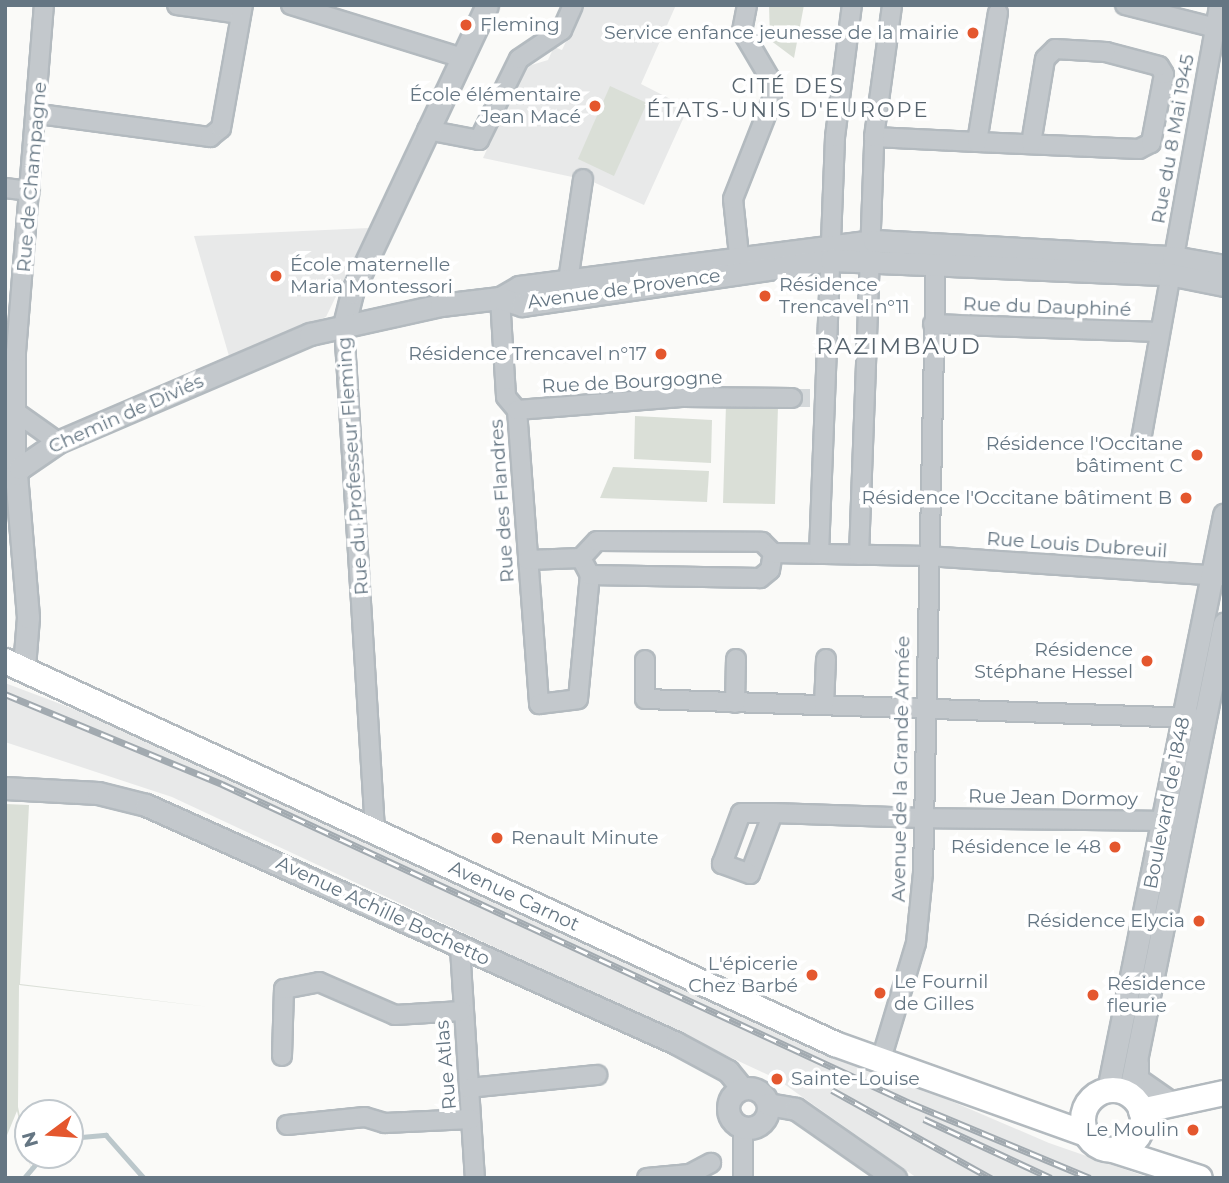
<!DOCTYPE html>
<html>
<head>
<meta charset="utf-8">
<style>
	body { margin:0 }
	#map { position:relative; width:1229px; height:1183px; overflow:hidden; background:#fafaf8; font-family:Montserrat,sans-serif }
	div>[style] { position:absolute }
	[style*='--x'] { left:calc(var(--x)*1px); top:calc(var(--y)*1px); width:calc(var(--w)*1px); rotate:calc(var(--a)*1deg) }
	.built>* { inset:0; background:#e8e9e9 }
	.green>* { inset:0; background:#dadfd7 }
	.stream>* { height:4.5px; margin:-2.25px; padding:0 2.25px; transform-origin:2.25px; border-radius:2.25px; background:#bbc7cb }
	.minor-tunnel>* { height:18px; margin-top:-9px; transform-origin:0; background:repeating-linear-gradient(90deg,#d5d9db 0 18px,transparent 0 27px) }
	.roads { filter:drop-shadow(2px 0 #b3babf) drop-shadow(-2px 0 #b3babf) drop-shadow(0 2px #b3babf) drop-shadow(0 -2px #b3babf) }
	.minor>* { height:18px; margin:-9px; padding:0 9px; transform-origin:9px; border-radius:9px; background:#c3c8cc }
	.tertiary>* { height:21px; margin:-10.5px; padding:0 10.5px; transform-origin:10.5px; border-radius:10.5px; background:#c3c8cc }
	.tertiary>.ring { margin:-10.5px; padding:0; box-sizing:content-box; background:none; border:21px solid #c3c8cc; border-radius:50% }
	.secondary>* { height:24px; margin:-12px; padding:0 12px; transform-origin:12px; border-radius:12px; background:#fff }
	.secondary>.ring { margin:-12px; padding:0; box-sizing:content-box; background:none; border:24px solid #fff; border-radius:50% }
	.rail>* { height:7px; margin-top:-3.5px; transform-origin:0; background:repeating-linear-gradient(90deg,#fff 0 13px,#a2aab0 0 26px); box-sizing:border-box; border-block:2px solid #a2aab0 }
	.dots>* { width:19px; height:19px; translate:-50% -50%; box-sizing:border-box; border:4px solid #fff; border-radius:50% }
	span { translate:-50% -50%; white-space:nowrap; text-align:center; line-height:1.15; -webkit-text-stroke:7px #fff; paint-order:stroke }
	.poi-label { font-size:19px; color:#657683 }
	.left { translate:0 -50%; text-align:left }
	.right { translate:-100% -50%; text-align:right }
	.street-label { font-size:19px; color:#657683 }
	.neighbourhood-label { font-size:21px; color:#57646e; letter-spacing:2px }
	.quarter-label { font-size:23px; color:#57646e; letter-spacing:2px }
	.frame { position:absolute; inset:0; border:7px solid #657683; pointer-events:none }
	.north { position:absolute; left:14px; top:1099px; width:70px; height:70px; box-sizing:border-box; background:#fff; border:2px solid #c1c8cd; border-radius:50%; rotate:254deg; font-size:19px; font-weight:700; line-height:28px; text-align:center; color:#657683 }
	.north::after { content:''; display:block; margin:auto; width:24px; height:32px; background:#e4572e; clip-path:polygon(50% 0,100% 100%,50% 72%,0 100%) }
</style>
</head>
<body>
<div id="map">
	<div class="built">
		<div style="clip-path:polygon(583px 5px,676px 5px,641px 84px,688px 108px,644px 205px,591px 181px,483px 158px,525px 67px,548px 60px,554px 47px,562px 50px)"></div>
		<div style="clip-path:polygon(369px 228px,326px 317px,229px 356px,194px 236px)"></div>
		<div style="clip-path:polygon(5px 683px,124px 728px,607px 953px,1049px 1143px,1150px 1178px,917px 1178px,777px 1079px,172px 797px,5px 742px)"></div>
	</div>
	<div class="green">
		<div style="clip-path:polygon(769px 5px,804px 5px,794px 58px,770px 40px)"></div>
		<div style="clip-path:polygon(610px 86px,647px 103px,614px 176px,578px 159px)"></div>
		<div style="clip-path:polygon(726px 404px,778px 406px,775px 504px,723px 503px)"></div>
		<div style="clip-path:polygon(635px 416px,712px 420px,711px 463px,634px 459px)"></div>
		<div style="clip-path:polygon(613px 467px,709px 471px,707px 502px,600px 498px)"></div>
		<div style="clip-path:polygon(5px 804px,29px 805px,20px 984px,210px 1007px,19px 985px,18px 1107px,33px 1178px,17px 1111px,5px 1140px)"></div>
	</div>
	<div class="stream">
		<div style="--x:70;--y:1138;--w:36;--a:-5"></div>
		<div style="--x:106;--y:1135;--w:57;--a:48.5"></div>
		<div style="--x:24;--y:1178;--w:30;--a:-50"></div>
	</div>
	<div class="minor-tunnel">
		<div style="--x:792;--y:398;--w:20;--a:0"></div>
	</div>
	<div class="roads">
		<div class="minor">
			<div style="--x:177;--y:5;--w:64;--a:8.1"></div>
			<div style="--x:291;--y:5;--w:179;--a:17.2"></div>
			<div style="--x:1125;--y:5;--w:102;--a:14.2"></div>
			<div style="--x:39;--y:114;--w:173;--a:7.7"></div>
			<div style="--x:210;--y:137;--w:14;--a:-39"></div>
			<div style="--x:221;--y:128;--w:125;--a:-79.9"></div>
			<div style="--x:427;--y:130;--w:53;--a:10.9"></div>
			<div style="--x:479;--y:140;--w:90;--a:-63.7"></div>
			<div style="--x:519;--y:59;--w:52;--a:-34"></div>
			<div style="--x:562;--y:30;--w:27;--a:-66"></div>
			<div style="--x:874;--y:137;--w:103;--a:2.8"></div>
			<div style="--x:977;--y:142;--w:162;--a:2.5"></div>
			<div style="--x:1139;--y:149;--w:13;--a:-27"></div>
			<div style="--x:1151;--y:143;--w:70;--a:-79.3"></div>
			<div style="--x:1164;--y:74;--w:9;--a:-122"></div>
			<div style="--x:1159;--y:66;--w:55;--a:-165.2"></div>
			<div style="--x:1106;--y:52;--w:51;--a:-176.6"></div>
			<div style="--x:1055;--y:49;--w:14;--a:135"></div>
			<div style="--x:1045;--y:59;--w:86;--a:99.4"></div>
			<div style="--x:977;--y:142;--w:131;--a:-80.8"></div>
			<div style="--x:5;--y:188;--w:25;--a:7"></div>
			<div style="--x:739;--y:255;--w:56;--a:-96.1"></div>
			<div style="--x:733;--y:199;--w:106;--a:-68.5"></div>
			<div style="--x:772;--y:100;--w:18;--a:-90"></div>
			<div style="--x:772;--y:82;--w:59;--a:-120.5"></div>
			<div style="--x:742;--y:31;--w:26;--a:-79"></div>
			<div style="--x:568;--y:281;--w:103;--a:-81.6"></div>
			<div style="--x:500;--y:298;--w:99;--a:86.5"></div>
			<div style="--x:506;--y:397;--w:17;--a:50"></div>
			<div style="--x:517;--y:410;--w:295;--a:85.7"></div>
			<div style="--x:539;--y:704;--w:39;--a:-7"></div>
			<div style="--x:578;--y:699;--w:125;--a:-84.5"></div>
			<div style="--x:933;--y:324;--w:225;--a:2"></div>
			<div style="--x:344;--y:325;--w:507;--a:86.49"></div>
			<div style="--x:13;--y:410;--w:55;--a:35.4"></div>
			<div style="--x:517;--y:410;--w:168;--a:-4.5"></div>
			<div style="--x:684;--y:397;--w:108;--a:0.5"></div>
			<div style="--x:1141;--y:440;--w:442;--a:-79.8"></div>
			<div style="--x:16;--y:474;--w:122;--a:-90"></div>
			<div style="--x:16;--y:352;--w:348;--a:-85.4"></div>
			<div style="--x:773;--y:553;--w:17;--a:100"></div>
			<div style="--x:770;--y:570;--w:13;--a:141"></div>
			<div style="--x:760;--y:578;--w:170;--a:-179"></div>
			<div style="--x:590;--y:575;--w:19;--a:-118"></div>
			<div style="--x:581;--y:558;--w:23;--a:-47"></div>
			<div style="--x:597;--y:541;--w:165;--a:0.3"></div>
			<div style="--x:762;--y:542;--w:16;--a:45"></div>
			<div style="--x:773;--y:553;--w:154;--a:1.1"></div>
			<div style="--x:927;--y:556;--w:298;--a:3.9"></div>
			<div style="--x:819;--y:554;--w:417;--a:-87.8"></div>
			<div style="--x:835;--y:137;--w:133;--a:-82.7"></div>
			<div style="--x:859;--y:555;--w:418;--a:-87.9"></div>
			<div style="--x:874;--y:137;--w:133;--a:-82.2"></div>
			<div style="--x:528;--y:560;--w:53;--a:-2.2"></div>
			<div style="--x:645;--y:660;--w:39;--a:90"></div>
			<div style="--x:645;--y:699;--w:549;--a:1.98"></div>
			<div style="--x:735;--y:703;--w:44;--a:-88.7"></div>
			<div style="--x:824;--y:705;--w:46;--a:-87.5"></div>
			<div style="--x:773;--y:813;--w:65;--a:110.7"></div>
			<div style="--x:750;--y:874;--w:30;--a:-160"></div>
			<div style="--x:722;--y:864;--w:54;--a:-69.6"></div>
			<div style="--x:741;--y:813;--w:32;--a:0"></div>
			<div style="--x:773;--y:813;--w:149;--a:1.9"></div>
			<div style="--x:922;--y:818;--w:262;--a:0.7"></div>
			<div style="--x:460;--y:948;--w:230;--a:86.3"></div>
			<div style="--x:282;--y:1056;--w:67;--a:-88.3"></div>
			<div style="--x:284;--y:989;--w:36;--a:-11"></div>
			<div style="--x:319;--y:982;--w:83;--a:23.5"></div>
			<div style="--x:395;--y:1015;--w:67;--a:-3.4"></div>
			<div style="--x:880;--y:1063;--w:125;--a:-73.3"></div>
			<div style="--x:916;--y:943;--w:70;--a:-84.3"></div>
			<div style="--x:923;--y:873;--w:619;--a:-88.8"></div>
			<div style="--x:469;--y:1088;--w:129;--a:-5.8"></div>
			<div style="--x:287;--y:1125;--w:78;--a:-5.9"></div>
			<div style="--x:365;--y:1117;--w:21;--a:17"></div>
			<div style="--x:385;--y:1123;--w:86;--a:-2.7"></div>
			<div style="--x:743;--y:1127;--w:51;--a:90"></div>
			<div style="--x:647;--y:1178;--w:43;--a:-5.3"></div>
			<div style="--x:690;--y:1174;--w:24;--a:-28"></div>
		</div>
		<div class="tertiary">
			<div style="--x:500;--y:298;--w:22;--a:-30"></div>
			<div style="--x:519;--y:287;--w:358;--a:-7.4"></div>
			<div style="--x:874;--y:241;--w:299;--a:3.1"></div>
			<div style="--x:1173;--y:257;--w:52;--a:10"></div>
			<div style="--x:344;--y:325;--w:34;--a:-76"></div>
			<div style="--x:352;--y:292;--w:317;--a:-64.8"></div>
			<div style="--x:24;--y:667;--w:50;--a:-85.4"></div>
			<div style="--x:28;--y:617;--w:144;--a:-94.8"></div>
			<div style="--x:16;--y:474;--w:7;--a:-56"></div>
			<div style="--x:20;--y:468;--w:46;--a:-34.4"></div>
			<div style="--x:58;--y:442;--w:274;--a:-23.2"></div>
			<div style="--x:310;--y:334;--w:134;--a:-12.5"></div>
			<div style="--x:441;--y:305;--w:59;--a:-6.8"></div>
			<div style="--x:500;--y:298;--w:23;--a:18"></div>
			<div style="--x:522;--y:305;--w:312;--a:-8.3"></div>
			<div style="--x:831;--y:260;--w:338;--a:2.4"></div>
			<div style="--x:1169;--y:274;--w:56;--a:11.3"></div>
			<div style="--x:5;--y:788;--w:93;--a:3.1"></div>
			<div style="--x:98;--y:793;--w:49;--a:14"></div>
			<div style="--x:146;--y:805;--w:581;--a:24.18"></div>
			<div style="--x:676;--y:1043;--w:59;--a:28.3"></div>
			<div style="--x:728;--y:1071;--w:22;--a:51"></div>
			<div style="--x:1137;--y:1062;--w:17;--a:90"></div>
			<div style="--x:1137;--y:1079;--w:39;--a:35"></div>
			<div class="ring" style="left:728px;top:1088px;width:19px;height:19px"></div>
			<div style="--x:1108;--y:1090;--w:587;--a:-78.59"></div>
			<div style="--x:1129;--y:1095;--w:481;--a:-78.6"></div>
			<div style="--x:768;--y:1104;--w:28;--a:10"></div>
			<div style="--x:796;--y:1109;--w:121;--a:34.9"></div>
		</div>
		<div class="secondary">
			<div style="--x:5;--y:661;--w:914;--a:24.77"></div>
			<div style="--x:835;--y:1044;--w:268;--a:19.7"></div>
			<div class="ring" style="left:1083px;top:1090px;width:36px;height:36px"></div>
			<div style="--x:1141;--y:1111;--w:85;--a:-12.2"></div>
			<div style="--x:1113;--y:1150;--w:91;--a:17.8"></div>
		</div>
	</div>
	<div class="rail">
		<div style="--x:5;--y:694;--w:235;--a:22.5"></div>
		<div style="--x:222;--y:784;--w:758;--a:24.88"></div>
		<div style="--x:910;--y:1103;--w:195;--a:22.6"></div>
		<div style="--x:832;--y:1090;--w:182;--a:29"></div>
		<div style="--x:924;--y:1119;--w:140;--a:24.9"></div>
	</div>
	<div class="dots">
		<div style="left:466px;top:25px;background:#e4572e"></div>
		<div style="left:973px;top:33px;background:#e4572e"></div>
		<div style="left:595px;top:106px;background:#e4572e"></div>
		<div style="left:276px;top:276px;background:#e4572e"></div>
		<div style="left:765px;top:296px;background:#e4572e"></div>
		<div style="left:661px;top:354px;background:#e4572e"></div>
		<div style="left:1197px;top:455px;background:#e4572e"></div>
		<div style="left:1186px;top:498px;background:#e4572e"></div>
		<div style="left:1147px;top:661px;background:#e4572e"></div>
		<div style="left:497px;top:838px;background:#e4572e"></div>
		<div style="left:1115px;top:847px;background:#e4572e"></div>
		<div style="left:1199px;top:921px;background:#e4572e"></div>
		<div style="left:812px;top:975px;background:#e4572e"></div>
		<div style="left:880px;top:993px;background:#e4572e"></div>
		<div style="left:1093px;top:995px;background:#e4572e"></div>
		<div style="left:777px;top:1079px;background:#e4572e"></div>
		<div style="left:1193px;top:1130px;background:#e4572e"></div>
	</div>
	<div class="poi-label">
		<span class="left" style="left:480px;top:25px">Fleming</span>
		<span class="right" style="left:959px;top:33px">Service enfance jeunesse de la mairie</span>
		<span class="right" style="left:581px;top:106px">École élémentaire<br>Jean Macé</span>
		<span class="left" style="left:290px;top:276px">École maternelle<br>Maria Montessori</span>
		<span class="left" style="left:779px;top:296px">Résidence<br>Trencavel n°11</span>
		<span class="right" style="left:647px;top:354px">Résidence Trencavel n°17</span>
		<span class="right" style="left:1183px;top:455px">Résidence l'Occitane<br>bâtiment C</span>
		<span class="right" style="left:1172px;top:498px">Résidence l'Occitane bâtiment B</span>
		<span class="right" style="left:1133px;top:661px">Résidence<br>Stéphane Hessel</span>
		<span class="left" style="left:511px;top:838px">Renault Minute</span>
		<span class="right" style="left:1101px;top:847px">Résidence le 48</span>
		<span class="right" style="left:1185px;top:921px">Résidence Elycia</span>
		<span class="right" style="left:798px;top:975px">L'épicerie<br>Chez Barbé</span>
		<span class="left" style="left:894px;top:993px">Le Fournil<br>de Gilles</span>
		<span class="left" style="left:1107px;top:995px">Résidence<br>fleurie</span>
		<span class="left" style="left:791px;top:1079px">Sainte-Louise</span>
		<span class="right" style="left:1179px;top:1130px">Le Moulin</span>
	</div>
	<div class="street-label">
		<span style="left:1173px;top:139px;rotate:-80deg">Rue du 8 Mai 1945</span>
		<span style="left:32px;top:177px;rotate:-85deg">Rue de Champagne</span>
		<span style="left:624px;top:289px;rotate:-8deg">Avenue de Provence</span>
		<span style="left:1047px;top:307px;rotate:2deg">Rue du Dauphiné</span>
		<span style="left:632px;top:382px;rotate:-3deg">Rue de Bourgogne</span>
		<span style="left:126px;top:414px;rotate:-24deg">Chemin de Diviés</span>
		<span style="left:353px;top:466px;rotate:-94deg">Rue du Professeur Fleming</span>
		<span style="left:502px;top:501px;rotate:-94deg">Rue des Flandres</span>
		<span style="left:1077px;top:545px;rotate:4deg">Rue Louis Dubreuil</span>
		<span style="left:901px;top:769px;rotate:-89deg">Avenue de la Grande Armée</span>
		<span style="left:1053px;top:798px;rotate:1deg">Rue Jean Dormoy</span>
		<span style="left:1167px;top:803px;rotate:-79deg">Boulevard de 1848</span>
		<span style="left:514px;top:896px;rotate:25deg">Avenue Carnot</span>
		<span style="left:383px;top:911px;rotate:25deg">Avenue Achille Bochetto</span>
		<span style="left:446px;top:1065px;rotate:-95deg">Rue Atlas</span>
	</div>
	<div class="neighbourhood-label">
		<span style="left:788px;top:98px">CITÉ DES<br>ÉTATS-UNIS D'EUROPE</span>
	</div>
	<div class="quarter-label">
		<span style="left:899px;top:346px">RAZIMBAUD</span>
	</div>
	<div class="frame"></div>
	<div class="north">N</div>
</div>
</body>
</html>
